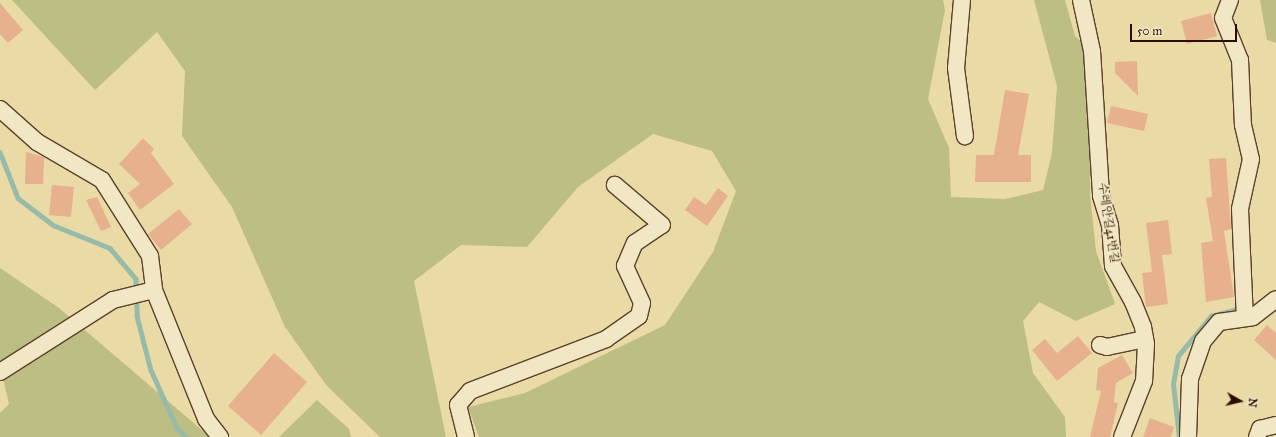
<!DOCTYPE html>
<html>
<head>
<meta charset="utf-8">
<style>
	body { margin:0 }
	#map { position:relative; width:1276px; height:437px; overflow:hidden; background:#e9daa6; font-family:"IM FELL Great Primer","Noto Serif KR",serif }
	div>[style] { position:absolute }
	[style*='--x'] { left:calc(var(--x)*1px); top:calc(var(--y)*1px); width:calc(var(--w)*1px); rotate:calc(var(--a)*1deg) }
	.green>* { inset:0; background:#bcbe83 }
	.stream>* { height:4.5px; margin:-2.25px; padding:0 2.25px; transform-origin:2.25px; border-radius:2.25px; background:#97bba7 }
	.building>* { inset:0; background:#e7b18e }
	.roads { filter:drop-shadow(1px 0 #5c402a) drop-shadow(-1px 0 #5c402a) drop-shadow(0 1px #5c402a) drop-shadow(0 -1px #5c402a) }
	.minor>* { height:16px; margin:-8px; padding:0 8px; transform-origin:8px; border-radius:8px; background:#f1e7c5 }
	span { translate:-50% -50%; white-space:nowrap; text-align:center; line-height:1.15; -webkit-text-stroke:3.5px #f1e7c5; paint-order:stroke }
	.street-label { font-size:12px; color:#2d0d01 }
	.north { position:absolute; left:1220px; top:381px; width:40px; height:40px; -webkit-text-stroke:3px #f1e7c5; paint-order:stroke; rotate:98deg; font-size:11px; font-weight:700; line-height:16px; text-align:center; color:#2d0d01 }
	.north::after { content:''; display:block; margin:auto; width:14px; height:18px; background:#2d0d01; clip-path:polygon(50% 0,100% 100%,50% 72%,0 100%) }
	.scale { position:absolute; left:1130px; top:24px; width:107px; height:18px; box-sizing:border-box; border:2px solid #2d0d01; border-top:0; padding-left:5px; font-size:12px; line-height:14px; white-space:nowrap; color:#2d0d01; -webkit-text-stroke:3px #f1e7c5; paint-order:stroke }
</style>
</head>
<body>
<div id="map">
	<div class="green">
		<div style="clip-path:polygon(12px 0,943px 0,945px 10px,928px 99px,949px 148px,951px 197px,1005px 199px,1043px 190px,1052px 153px,1057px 86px,1034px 0,1065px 0,1075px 36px,1092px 51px,1090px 195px,1096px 251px,1115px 304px,1076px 321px,1039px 302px,1023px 321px,1033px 373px,1065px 417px,1066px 437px,479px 437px,468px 407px,525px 393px,665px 325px,713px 252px,736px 191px,712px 151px,653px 134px,578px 187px,527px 247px,461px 245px,414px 281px,446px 437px,380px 437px,327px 386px,285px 327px,232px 207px,182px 136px,185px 71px,157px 32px,95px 90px)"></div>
		<div style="clip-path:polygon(1260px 0,1276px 0,1276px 43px,1267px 40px)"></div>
		<div style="clip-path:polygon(0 268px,59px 308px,210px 437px,0 437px,0 413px,9px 404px,0 366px)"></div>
		<div style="clip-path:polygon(317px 400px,349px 429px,351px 437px,279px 437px)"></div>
	</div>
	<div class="stream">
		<div style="--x:0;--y:152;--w:49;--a:68.6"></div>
		<div style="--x:18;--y:198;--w:44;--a:37.6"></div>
		<div style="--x:53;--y:225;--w:61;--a:22"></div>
		<div style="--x:110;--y:248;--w:40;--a:50"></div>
		<div style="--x:136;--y:279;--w:37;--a:88"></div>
		<div style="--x:137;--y:316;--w:56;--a:75.5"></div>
		<div style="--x:151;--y:370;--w:64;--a:65.9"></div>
		<div style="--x:177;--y:428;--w:13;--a:45"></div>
		<div style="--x:1179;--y:437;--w:53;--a:-96.5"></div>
		<div style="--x:1173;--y:384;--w:28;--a:-80"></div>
		<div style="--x:1178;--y:356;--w:52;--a:-50.5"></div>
		<div style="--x:1211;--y:316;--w:28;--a:-15"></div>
	</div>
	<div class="building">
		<div style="clip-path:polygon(0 3px,23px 30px,8px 43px,0 34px)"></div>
		<div style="clip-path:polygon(1211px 13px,1217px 36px,1187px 44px,1181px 21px)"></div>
		<div style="clip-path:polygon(1137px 61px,1138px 96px,1115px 73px,1115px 62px)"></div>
		<div style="clip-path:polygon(1005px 90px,1029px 94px,1018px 155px,1031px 155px,1031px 182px,975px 182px,976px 155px,994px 155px)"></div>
		<div style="clip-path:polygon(1111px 106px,1148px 114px,1144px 131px,1107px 123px)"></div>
		<div style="clip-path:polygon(143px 138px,154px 149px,151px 153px,174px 184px,140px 210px,128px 193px,140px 184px,119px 164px)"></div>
		<div style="clip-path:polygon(26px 152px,44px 157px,43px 184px,25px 184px)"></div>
		<div style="clip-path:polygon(1226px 158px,1231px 229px,1224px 231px,1234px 297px,1206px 302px,1201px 243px,1213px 241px,1206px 198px,1212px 197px,1209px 159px)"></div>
		<div style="clip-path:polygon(52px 185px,74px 187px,71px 217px,49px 215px)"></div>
		<div style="clip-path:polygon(718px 188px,728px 196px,707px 226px,685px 210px,694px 197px,706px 205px)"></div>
		<div style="clip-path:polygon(97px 197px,111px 227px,101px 231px,86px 200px)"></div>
		<div style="clip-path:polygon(179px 209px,192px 224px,161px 250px,148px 234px)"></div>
		<div style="clip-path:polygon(1168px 220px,1172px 254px,1162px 255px,1168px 304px,1146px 307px,1142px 273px,1152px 272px,1146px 223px)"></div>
		<div style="clip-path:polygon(1267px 325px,1276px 333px,1276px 360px,1254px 340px)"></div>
		<div style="clip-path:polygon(1078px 336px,1092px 353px,1057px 381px,1032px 350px,1045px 339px,1057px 353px)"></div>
		<div style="clip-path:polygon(274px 353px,307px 382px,261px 435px,228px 406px)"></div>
		<div style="clip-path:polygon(1122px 355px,1133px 373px,1116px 383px,1114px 402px,1118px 403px,1110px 437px,1090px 437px,1101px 391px,1096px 390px,1098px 368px)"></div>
		<div style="clip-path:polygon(1150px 418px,1174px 427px,1171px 437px,1143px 437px)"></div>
	</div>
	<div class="roads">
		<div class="minor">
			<div style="--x:962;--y:0;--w:68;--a:95"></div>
			<div style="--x:956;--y:68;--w:69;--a:82.5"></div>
			<div style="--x:1081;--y:0;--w:52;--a:77.8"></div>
			<div style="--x:1092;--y:51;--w:145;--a:86.4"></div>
			<div style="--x:1101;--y:196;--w:30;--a:73"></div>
			<div style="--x:1110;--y:225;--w:41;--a:85.8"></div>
			<div style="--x:1113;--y:266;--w:41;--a:60.9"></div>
			<div style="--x:1133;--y:302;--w:27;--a:68"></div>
			<div style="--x:1143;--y:327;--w:17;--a:80"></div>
			<div style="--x:1146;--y:344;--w:37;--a:93"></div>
			<div style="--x:1144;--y:381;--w:60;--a:111.4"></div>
			<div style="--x:1230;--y:0;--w:19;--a:111"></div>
			<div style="--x:1223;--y:18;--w:45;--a:68"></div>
			<div style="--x:1240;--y:60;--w:65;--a:87.4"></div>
			<div style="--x:1243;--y:125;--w:35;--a:77"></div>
			<div style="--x:1251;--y:159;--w:51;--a:102.4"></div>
			<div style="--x:1240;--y:209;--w:109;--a:87.4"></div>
			<div style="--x:0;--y:109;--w:50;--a:41.7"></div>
			<div style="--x:37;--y:142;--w:75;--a:30.3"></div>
			<div style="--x:102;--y:180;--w:90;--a:57.7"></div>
			<div style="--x:150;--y:256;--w:34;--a:83"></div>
			<div style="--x:154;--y:290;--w:139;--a:68"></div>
			<div style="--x:206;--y:419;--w:23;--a:52"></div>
			<div style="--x:1100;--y:345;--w:7;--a:16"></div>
			<div style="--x:1107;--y:347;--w:39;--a:-12"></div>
			<div style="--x:0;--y:372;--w:134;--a:-32.5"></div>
			<div style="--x:113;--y:300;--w:42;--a:-13.7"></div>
			<div style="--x:466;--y:437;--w:33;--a:-104"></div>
			<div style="--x:458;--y:405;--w:18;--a:-49"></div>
			<div style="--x:470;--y:391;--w:146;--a:-20.9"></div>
			<div style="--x:606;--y:339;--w:40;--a:-34.9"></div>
			<div style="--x:639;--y:316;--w:13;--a:-77"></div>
			<div style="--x:642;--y:303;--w:41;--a:-114.7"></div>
			<div style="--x:625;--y:266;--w:25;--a:-67"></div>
			<div style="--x:635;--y:243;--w:32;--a:-34"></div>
			<div style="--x:662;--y:225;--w:62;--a:-139.6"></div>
			<div style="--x:1188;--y:437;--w:58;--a:-88"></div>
			<div style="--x:1190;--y:379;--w:40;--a:-71.1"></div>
			<div style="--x:1203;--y:341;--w:25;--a:-50"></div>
			<div style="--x:1219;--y:322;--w:34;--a:-8"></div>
			<div style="--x:1253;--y:317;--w:29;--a:-38"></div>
			<div style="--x:1257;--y:437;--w:9;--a:-69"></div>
			<div style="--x:1260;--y:429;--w:16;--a:-14"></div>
		</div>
	</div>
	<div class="street-label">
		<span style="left:1108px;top:223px;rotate:81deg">수레안길41번길</span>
	</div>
	<div class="north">N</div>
	<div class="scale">50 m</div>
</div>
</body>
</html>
